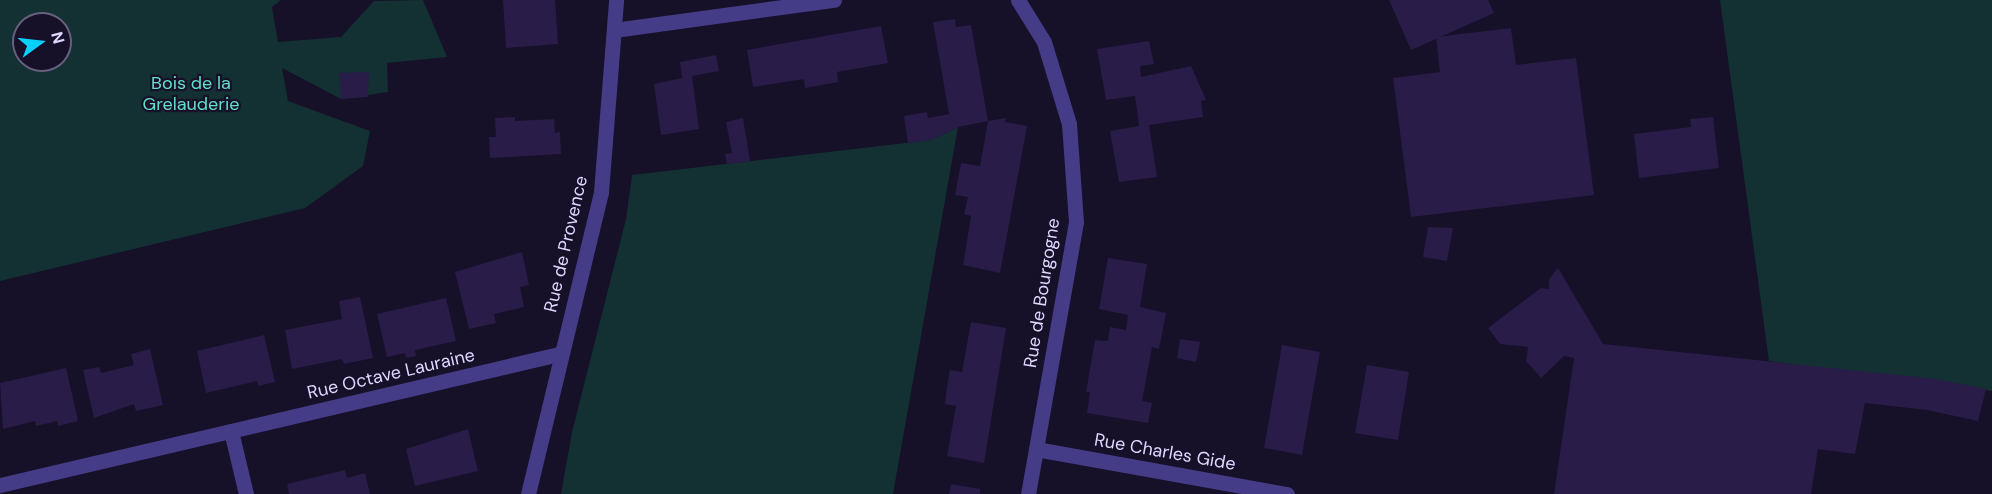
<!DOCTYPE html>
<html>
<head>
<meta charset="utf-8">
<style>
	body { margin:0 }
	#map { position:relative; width:1992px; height:494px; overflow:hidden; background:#161028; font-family:"DM Sans",sans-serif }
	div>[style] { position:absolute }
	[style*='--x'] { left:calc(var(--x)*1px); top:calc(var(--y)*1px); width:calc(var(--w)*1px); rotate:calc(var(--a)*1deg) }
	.green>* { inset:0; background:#133032 }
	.building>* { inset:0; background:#291c49 }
	.minor>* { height:15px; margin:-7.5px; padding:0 7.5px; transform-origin:7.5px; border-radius:7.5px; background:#443c86 }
	.tertiary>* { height:15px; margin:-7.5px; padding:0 7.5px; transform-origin:7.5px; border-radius:7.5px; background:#443c86 }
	span { translate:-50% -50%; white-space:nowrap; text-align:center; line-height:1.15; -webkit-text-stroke:4.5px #161028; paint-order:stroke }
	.park-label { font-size:18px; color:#63dfca }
	.street-label { font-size:18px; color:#dfd7ff }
	.north { position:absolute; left:12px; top:12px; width:60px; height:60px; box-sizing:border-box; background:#161028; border:2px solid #66607e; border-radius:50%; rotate:75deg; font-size:16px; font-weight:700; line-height:24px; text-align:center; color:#dfd7ff }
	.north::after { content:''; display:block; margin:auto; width:21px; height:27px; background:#06d0fc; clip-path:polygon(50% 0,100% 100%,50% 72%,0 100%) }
</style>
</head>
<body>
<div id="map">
	<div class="green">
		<div style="clip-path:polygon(evenodd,0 0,281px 0,272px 7px,278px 42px,341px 37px,374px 1px,423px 0,447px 57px,387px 63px,388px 92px,341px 99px,282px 68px,288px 101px,370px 131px,363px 166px,305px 208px,0 281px,0 0,24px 24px,60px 24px,60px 60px,24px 60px,24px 24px)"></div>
		<div style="clip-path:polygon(1720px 0,1992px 0,1992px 391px,1769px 361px)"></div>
		<div style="clip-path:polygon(958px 127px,893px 494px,561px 494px,572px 432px,626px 219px,632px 175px,931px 140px)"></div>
	</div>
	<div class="building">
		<div style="clip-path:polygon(503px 0,555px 0,558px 44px,506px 48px)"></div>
		<div style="clip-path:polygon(1389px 0,1488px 0,1494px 13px,1411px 50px)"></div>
		<div style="clip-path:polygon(955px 19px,956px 27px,971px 25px,988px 121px,1006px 118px,1005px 122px,1027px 126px,1000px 273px,963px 265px,971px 216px,964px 214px,968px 197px,955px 195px,961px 163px,980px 166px,988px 121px,958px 127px,931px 140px,908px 143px,904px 116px,927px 112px,928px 118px,949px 114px,933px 22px)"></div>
		<div style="clip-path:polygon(881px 26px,888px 63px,837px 72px,838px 82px,805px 88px,804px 79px,753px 87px,747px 50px)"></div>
		<div style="clip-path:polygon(1511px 28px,1516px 65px,1576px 58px,1594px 195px,1411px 217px,1393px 78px,1440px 72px,1436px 37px)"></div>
		<div style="clip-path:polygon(1149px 41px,1154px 64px,1140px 66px,1141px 77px,1191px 66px,1206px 100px,1201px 101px,1203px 117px,1149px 125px,1157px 177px,1119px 182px,1110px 131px,1139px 126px,1135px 96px,1106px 100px,1097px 49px)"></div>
		<div style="clip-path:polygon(716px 55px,719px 71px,692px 76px,699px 129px,661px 135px,654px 84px,682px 78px,680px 62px)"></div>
		<div style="clip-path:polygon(369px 72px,368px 97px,341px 99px,339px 73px)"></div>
		<div style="clip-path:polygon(515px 117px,515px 121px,554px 119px,555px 133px,560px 132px,561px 154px,490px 158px,489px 137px,496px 137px,495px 118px)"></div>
		<div style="clip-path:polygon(1713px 117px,1719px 168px,1639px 178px,1634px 134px,1691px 127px,1690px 119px)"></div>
		<div style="clip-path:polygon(743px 118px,750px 161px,727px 164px,725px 154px,732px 153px,726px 122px)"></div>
		<div style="clip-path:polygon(1428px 227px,1453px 228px,1447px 261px,1423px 257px)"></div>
		<div style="clip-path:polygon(522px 252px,529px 285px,520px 287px,524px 307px,494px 314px,496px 323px,469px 329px,455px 272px)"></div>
		<div style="clip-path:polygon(1108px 258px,1147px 264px,1140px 307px,1166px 313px,1159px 349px,1152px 347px,1142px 401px,1152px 403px,1148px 423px,1087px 413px,1090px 392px,1086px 392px,1095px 340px,1108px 341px,1110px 327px,1126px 330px,1128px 315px,1099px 309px)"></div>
		<div style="clip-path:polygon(1558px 268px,1603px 344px,1936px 379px,1986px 389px,1978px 421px,1927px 410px,1865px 403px,1855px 454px,1818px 449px,1811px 494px,1554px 494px,1574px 358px,1564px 356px,1541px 378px,1526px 361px,1528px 347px,1500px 344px,1488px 328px,1541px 288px,1549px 289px,1549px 279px)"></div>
		<div style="clip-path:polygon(360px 297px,373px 358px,344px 364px,342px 359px,292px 369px,285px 330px,342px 319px,339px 301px)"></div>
		<div style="clip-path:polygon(446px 298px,456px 341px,415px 350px,416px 356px,406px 358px,405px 353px,387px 357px,377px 314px)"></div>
		<div style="clip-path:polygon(971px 322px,1006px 328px,984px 463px,947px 456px,956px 406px,945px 404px,947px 387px,950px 370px,962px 372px)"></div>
		<div style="clip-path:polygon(264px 335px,275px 382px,258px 386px,257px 381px,206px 393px,197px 351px)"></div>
		<div style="clip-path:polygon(1180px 339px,1200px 342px,1196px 362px,1177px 358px)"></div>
		<div style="clip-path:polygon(1282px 345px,1320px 352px,1302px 455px,1264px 448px)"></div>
		<div style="clip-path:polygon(150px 349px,163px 405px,136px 411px,134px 404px,94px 418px,83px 370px,99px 367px,101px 373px,134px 365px,131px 354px)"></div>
		<div style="clip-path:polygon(1367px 365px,1409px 372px,1398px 440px,1355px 433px)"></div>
		<div style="clip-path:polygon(66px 368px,78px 421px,58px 426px,57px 421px,36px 426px,35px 421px,3px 429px,0 383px)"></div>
		<div style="clip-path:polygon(468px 429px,478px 471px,415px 486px,406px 449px)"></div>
		<div style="clip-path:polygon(345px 470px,347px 478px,365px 473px,370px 494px,289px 494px,287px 484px)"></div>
		<div style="clip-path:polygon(951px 484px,980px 489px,980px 494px,949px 494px)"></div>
	</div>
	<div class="minor">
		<div style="--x:1018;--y:0;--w:49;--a:58.2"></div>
		<div style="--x:1044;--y:42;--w:86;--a:73"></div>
		<div style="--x:1069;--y:124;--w:98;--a:85.9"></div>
		<div style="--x:1076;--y:222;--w:276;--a:100"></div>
		<div style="--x:614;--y:30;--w:222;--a:-7.8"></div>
		<div style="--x:231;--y:431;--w:65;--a:76.6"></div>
		<div style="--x:1036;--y:449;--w:255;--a:10.2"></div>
		<div style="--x:0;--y:485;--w:574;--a:-13.19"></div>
	</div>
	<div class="tertiary">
		<div style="--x:528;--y:494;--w:311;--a:-76.4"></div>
		<div style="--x:601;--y:192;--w:193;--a:-85.5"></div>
	</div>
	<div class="park-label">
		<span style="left:191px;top:94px">Bois de la<br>Grelauderie</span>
	</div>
	<div class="street-label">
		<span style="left:566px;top:244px;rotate:-77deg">Rue de Provence</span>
		<span style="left:1042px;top:293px;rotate:-81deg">Rue de Bourgogne</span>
		<span style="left:391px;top:374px;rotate:-13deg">Rue Octave Lauraine</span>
		<span style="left:1165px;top:452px;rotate:10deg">Rue Charles Gide</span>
	</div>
	<div class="north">N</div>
</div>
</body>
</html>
